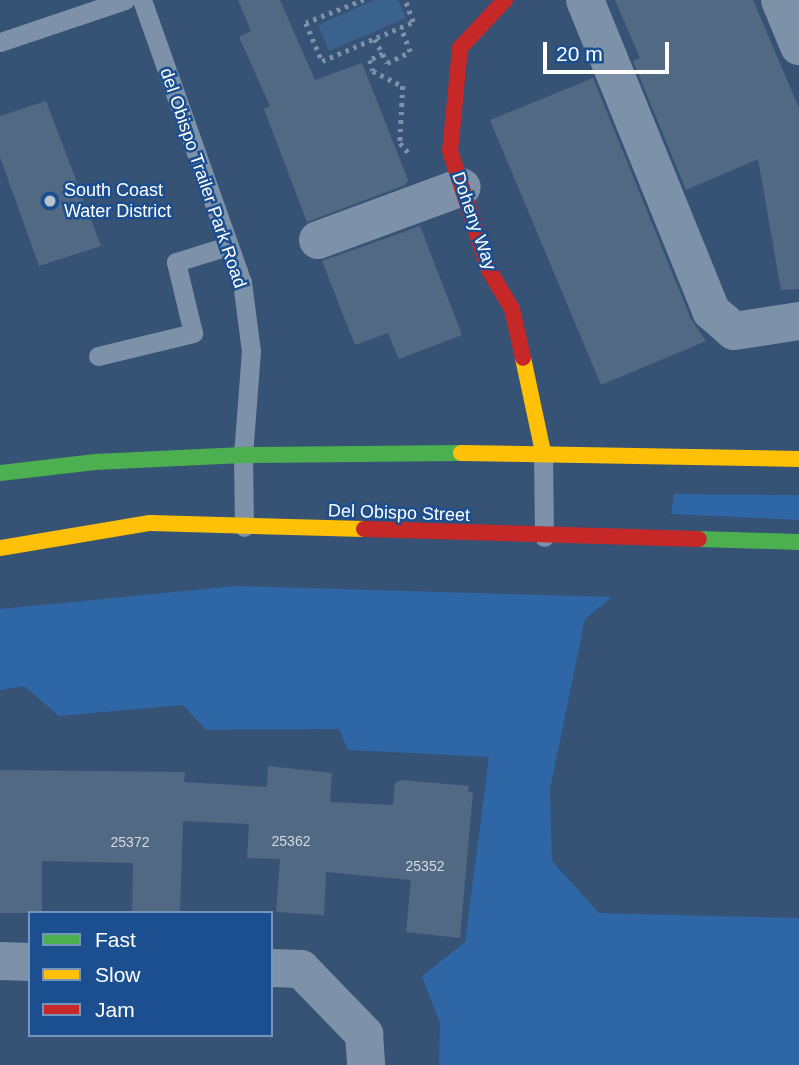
<!DOCTYPE html>
<html>
<head>
<meta charset="utf-8">
<style>
	body { margin:0 }
	#map { position:relative; width:799px; height:1065px; overflow:hidden; background:#365274; font-family:Arial,sans-serif }
	div>[style] { position:absolute }
	[style*='--x'] { left:calc(var(--x)*1px); top:calc(var(--y)*1px); width:calc(var(--w)*1px); rotate:calc(var(--a)*1deg) }
	.green>* { inset:0; background:#2f66a5 }
	.water>* { inset:0; background:#3b618d }
	.building>* { inset:0; background:#526984 }
	.path>* { height:4.5px; margin-top:-2.25px; transform-origin:0; background:repeating-linear-gradient(90deg,#7d92a8 0 3.5px,transparent 0 8.5px) }
	.lane>* { height:19px; margin:-9.5px; padding:0 9.5px; transform-origin:9.5px; border-radius:9.5px; background:#7d92a8 }
	.street>* { height:38px; margin:-19px; padding:0 19px; transform-origin:19px; border-radius:19px; background:#7d92a8 }
	.fast>* { height:16px; margin:-8px; padding:0 8px; transform-origin:8px; border-radius:8px; background:#4caf50 }
	.slow>* { height:16px; margin:-8px; padding:0 8px; transform-origin:8px; border-radius:8px; background:#ffc107 }
	.jam>* { height:16px; margin:-8px; padding:0 8px; transform-origin:8px; border-radius:8px; background:#c62828 }
	.dots>* { width:19px; height:19px; translate:-50% -50%; box-sizing:border-box; border:4px solid #1b4f8f; border-radius:50% }
	span { translate:-50% -50%; white-space:nowrap; text-align:center; line-height:1.15; -webkit-text-stroke:5px #1b4f8f; paint-order:stroke }
	.number-label { font-size:14px; color:#d4dae0 }
	.number-label span { -webkit-text-stroke-width:0 }
	.street-label { font-size:18px; color:#fff }
	.poi-label { font-size:18px; color:#fff }
	.left { translate:0 -50%; text-align:left }
	.legend { position:absolute; left:28px; top:911px; width:245px; height:126px; box-sizing:border-box; background:#1b4f8f; border:2px solid #7695bc; margin:0; padding:9px 12px; list-style:none; font-size:21px; color:#fff }
	.legend li { display:flex; align-items:center; gap:14px; height:35px }
	.legend b { width:35px; border:2px solid #7695bc }
	.scale { position:absolute; left:543px; top:42px; width:126px; height:32px; box-sizing:border-box; border:4px solid #fff; border-top:0; padding-left:9px; font-size:21px; line-height:24px; white-space:nowrap; color:#fff; -webkit-text-stroke:5px #1b4f8f; paint-order:stroke }
</style>
</head>
<body>
<div id="map">
	<div class="green">
		<div style="clip-path:polygon(674px 494px,799px 495px,799px 520px,671px 514px)"></div>
		<div style="clip-path:polygon(236px 586px,612px 597px,585px 619px,550px 789px,552px 861px,599px 913px,799px 918px,799px 1065px,439px 1065px,440px 1023px,422px 976px,465px 942px,489px 757px,348px 750px,339px 729px,206px 730px,183px 705px,59px 716px,24px 686px,0 690px,0 609px)"></div>
	</div>
	<div class="water">
		<div style="clip-path:polygon(374px 0,398px 0,406px 18px,329px 51px,318px 25px)"></div>
	</div>
	<div class="building">
		<div style="clip-path:polygon(238px 0,280px 0,315px 80px,362px 63px,408px 180px,405px 185px,307px 222px,264px 109px,270px 106px,239px 37px,251px 31px)"></div>
		<div style="clip-path:polygon(615px 0,753px 0,799px 108px,799px 289px,781px 290px,758px 159px,686px 190px,633px 61px,640px 58px)"></div>
		<div style="clip-path:polygon(593px 78px,691px 319px,706px 341px,601px 385px,490px 120px)"></div>
		<div style="clip-path:polygon(46px 101px,101px 246px,39px 266px,0 157px,0 116px)"></div>
		<div style="clip-path:polygon(420px 226px,462px 335px,399px 359px,388px 333px,355px 345px,322px 261px)"></div>
		<div style="clip-path:polygon(268px 766px,332px 773px,330px 802px,393px 805px,395px 783px,401px 780px,469px 786px,468px 792px,473px 792px,460px 938px,406px 932px,411px 880px,326px 872px,324px 915px,276px 912px,280px 859px,247px 858px,249px 824px,183px 821px,180px 913px,132px 913px,133px 863px,42px 861px,42px 913px,0 913px,0 770px,185px 772px,184px 782px,267px 787px)"></div>
	</div>
	<div class="path">
		<div style="--x:364;--y:0;--w:62;--a:158.4"></div>
		<div style="--x:306;--y:23;--w:41;--a:67.2"></div>
		<div style="--x:322;--y:61;--w:99;--a:-23.2"></div>
		<div style="--x:413;--y:22;--w:23;--a:-110"></div>
		<div style="--x:375;--y:39;--w:27;--a:63"></div>
		<div style="--x:387;--y:63;--w:25;--a:-26"></div>
		<div style="--x:410;--y:52;--w:26;--a:-111"></div>
		<div style="--x:383;--y:54;--w:14;--a:155"></div>
		<div style="--x:370;--y:60;--w:11;--a:75"></div>
		<div style="--x:373;--y:71;--w:34;--a:27"></div>
		<div style="--x:403;--y:86;--w:57;--a:93"></div>
		<div style="--x:400;--y:143;--w:12;--a:48"></div>
	</div>
	<div class="lane">
		<div style="--x:142;--y:0;--w:299;--a:70.5"></div>
		<div style="--x:242;--y:282;--w:70;--a:82.6"></div>
		<div style="--x:251;--y:351;--w:104;--a:94.4"></div>
		<div style="--x:243;--y:455;--w:72;--a:89.2"></div>
		<div style="--x:0;--y:42;--w:132;--a:-18.6"></div>
		<div style="--x:98;--y:356;--w:98;--a:-13.6"></div>
		<div style="--x:193;--y:333;--w:73;--a:-103.5"></div>
		<div style="--x:176;--y:262;--w:54;--a:-17.1"></div>
		<div style="--x:543;--y:452;--w:85;--a:89.3"></div>
	</div>
	<div class="street">
		<div style="--x:585;--y:0;--w:336;--a:67.9"></div>
		<div style="--x:711;--y:311;--w:30;--a:41"></div>
		<div style="--x:734;--y:331;--w:66;--a:-8.7"></div>
		<div style="--x:780;--y:0;--w:50;--a:67.6"></div>
		<div style="--x:318;--y:240;--w:153;--a:-20.2"></div>
		<div style="--x:0;--y:961;--w:30;--a:2"></div>
		<div style="--x:271;--y:968;--w:30;--a:2"></div>
		<div style="--x:301;--y:969;--w:91;--a:45.9"></div>
		<div style="--x:364;--y:1034;--w:31;--a:86"></div>
	</div>
	<div class="fast">
		<div style="--x:0;--y:473;--w:96;--a:-6.6"></div>
		<div style="--x:95;--y:462;--w:148;--a:-2.7"></div>
		<div style="--x:243;--y:455;--w:218;--a:-0.5"></div>
		<div style="--x:699;--y:539;--w:100;--a:1.7"></div>
	</div>
	<div class="slow">
		<div style="--x:523;--y:358;--w:96;--a:78"></div>
		<div style="--x:461;--y:453;--w:338;--a:1"></div>
		<div style="--x:0;--y:548;--w:152;--a:-9.5"></div>
		<div style="--x:150;--y:523;--w:214;--a:1.6"></div>
	</div>
	<div class="jam">
		<div style="--x:505;--y:0;--w:66;--a:133.2"></div>
		<div style="--x:460;--y:48;--w:103;--a:95.5"></div>
		<div style="--x:450;--y:151;--w:125;--a:71.9"></div>
		<div style="--x:489;--y:270;--w:45;--a:59.5"></div>
		<div style="--x:512;--y:309;--w:50;--a:77.3"></div>
		<div style="--x:364;--y:529;--w:335;--a:1.7"></div>
	</div>
	<div class="dots">
		<div style="left:50px;top:201px;background:#b9c2ce"></div>
	</div>
	<div class="number-label">
		<span style="left:291px;top:841px">25362</span>
		<span style="left:130px;top:842px">25372</span>
		<span style="left:425px;top:866px">25352</span>
	</div>
	<div class="street-label">
		<span style="left:203px;top:178px;rotate:71deg">del Obispo Trailer Park Road</span>
		<span style="left:474px;top:221px;rotate:71deg">Doheny Way</span>
		<span style="left:399px;top:513px;rotate:2deg">Del Obispo Street</span>
	</div>
	<div class="poi-label">
		<span class="left" style="left:64px;top:201px">South Coast<br>Water District</span>
	</div>
	<ul class="legend">
	<li><b style="height:9px;background:#4caf50"></b>Fast</li>
	<li><b style="height:9px;background:#ffc107"></b>Slow</li>
	<li><b style="height:9px;background:#c62828"></b>Jam</li>
	</ul>
	<div class="scale">20 m</div>
</div>
</body>
</html>
